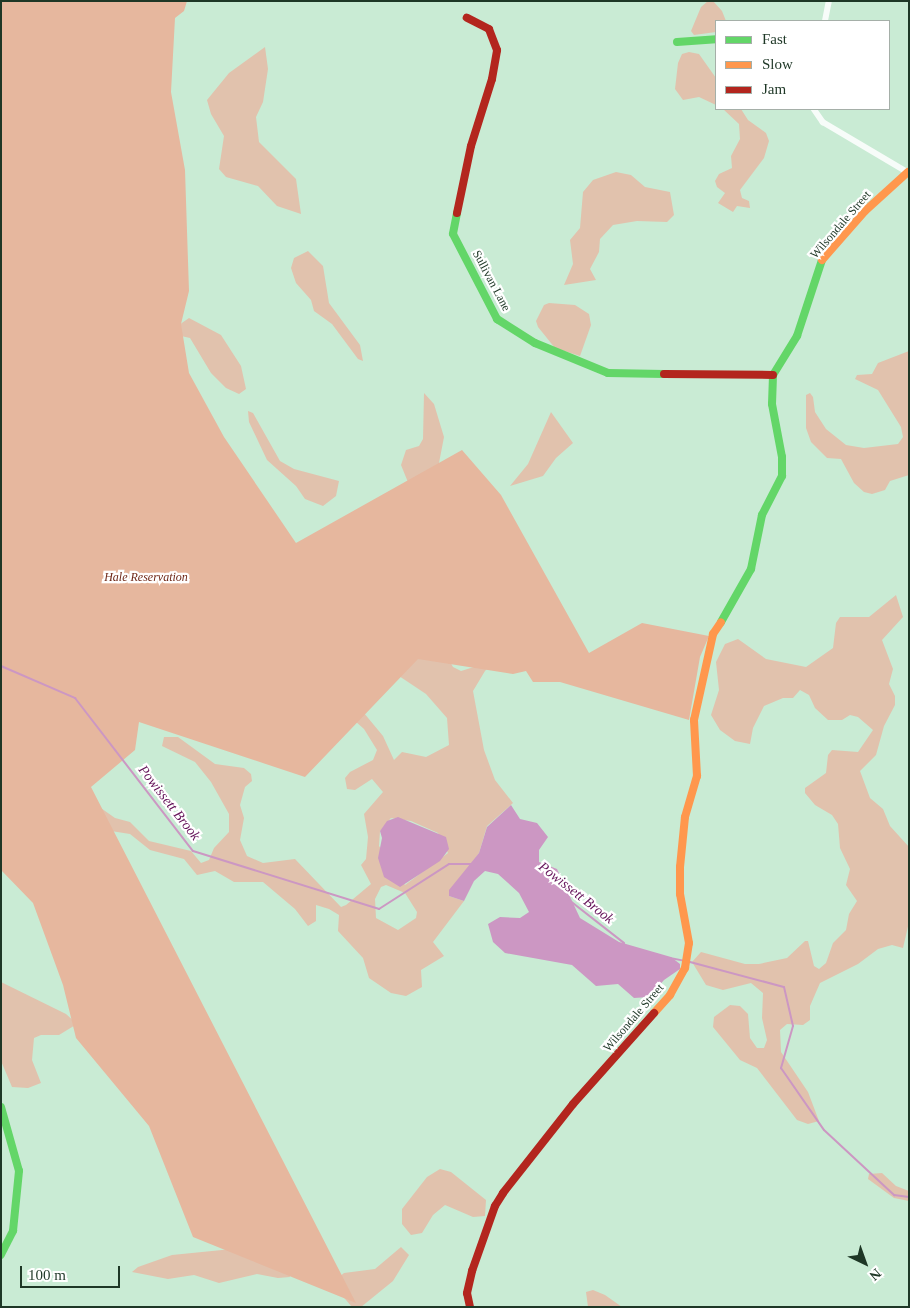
<!DOCTYPE html>
<html>
<head>
<meta charset="utf-8">
<style>
	body { margin:0 }
	#map { position:relative; width:910px; height:1308px; overflow:hidden; background:#c9ebd4; font-family:"Times New Roman",serif }
	div>[style] { position:absolute }
	[style*='--x'] { left:calc(var(--x)*1px); top:calc(var(--y)*1px); width:calc(var(--w)*1px); rotate:calc(var(--a)*1deg) }
	.green>* { inset:0; background:#e1c2ad }
	.forest>* { inset:0; background:#e6b79e }
	.water>* { inset:0; background:#cc97c3 }
	.stream>* { height:2px; margin:-1px; padding:0 1px; transform-origin:1px; border-radius:1px; background:#cc97c3 }
	.street>* { height:5.5px; margin:-2.75px; padding:0 2.75px; transform-origin:2.75px; border-radius:2.75px; background:#f7fcf9 }
	.fast>* { height:8px; margin:-4px; padding:0 4px; transform-origin:4px; border-radius:4px; background:#63d668 }
	.slow>* { height:8px; margin:-4px; padding:0 4px; transform-origin:4px; border-radius:4px; background:#ff974d }
	.jam>* { height:8px; margin:-4px; padding:0 4px; transform-origin:4px; border-radius:4px; background:#b3261e }
	span { translate:-50% -50%; white-space:nowrap; text-align:center; line-height:1.15; -webkit-text-stroke:4.5px #fff; paint-order:stroke }
	.street-label { font-size:12px; color:#1e3726 }
	.park-label { font-size:12px; color:#6f2818; font-style:italic }
	.water-label { font-size:14px; color:#641259; font-style:italic }
	.frame { position:absolute; inset:0; border:2px solid #1e3726; pointer-events:none }
	.legend { position:absolute; left:715px; top:20px; width:175px; height:90px; box-sizing:border-box; background:#fff; border:1px solid #a5afa8; margin:0; padding:6px 9px; list-style:none; font-size:15px; color:#1e3726 }
	.legend li { display:flex; align-items:center; gap:10px; height:25px }
	.legend b { width:25px; border:1px solid #a5afa8 }
	.north { position:absolute; left:840px; top:1238px; width:50px; height:50px; -webkit-text-stroke:4px #fff; paint-order:stroke; rotate:138deg; font-size:14px; font-weight:700; line-height:20px; text-align:center; color:#1e3726 }
	.north::after { content:''; display:block; margin:auto; width:18px; height:22px; background:#1e3726; clip-path:polygon(50% 0,100% 100%,50% 72%,0 100%) }
	.scale { position:absolute; left:20px; top:1266px; width:100px; height:22px; box-sizing:border-box; border:2px solid #1e3726; border-top:0; padding-left:6px; font-size:15px; line-height:18px; white-space:nowrap; color:#1e3726; -webkit-text-stroke:4px #fff; paint-order:stroke }
</style>
</head>
<body>
<div id="map">
	<div class="green">
		<div style="clip-path:polygon(708px 1px,713px 1px,722px 11px,726px 21px,716px 21px,716px 32px,694px 35px,691px 31px,701px 7px)"></div>
		<div style="clip-path:polygon(265px 47px,268px 69px,263px 102px,256px 117px,259px 142px,296px 179px,301px 214px,277px 206px,258px 186px,226px 177px,219px 169px,224px 136px,211px 114px,207px 100px,229px 73px)"></div>
		<div style="clip-path:polygon(689px 52px,699px 54px,716px 78px,716px 105px,699px 97px,683px 100px,675px 89px,678px 63px,682px 54px)"></div>
		<div style="clip-path:polygon(723px 109px,741px 109px,748px 120px,766px 133px,769px 141px,764px 158px,740px 190px,742px 198px,749px 201px,750px 208px,737px 206px,733px 212px,718px 203px,725px 193px,717px 187px,715px 181px,719px 174px,732px 168px,731px 156px,740px 139px,739px 124px)"></div>
		<div style="clip-path:polygon(616px 172px,631px 175px,645px 187px,670px 192px,674px 215px,667px 222px,637px 221px,613px 225px,600px 239px,599px 252px,590px 269px,596px 280px,564px 285px,573px 264px,570px 240px,580px 228px,583px 192px,593px 180px)"></div>
		<div style="clip-path:polygon(308px 251px,323px 266px,329px 303px,360px 345px,363px 361px,358px 359px,332px 324px,314px 311px,311px 300px,296px 283px,291px 268px,294px 258px)"></div>
		<div style="clip-path:polygon(549px 303px,575px 305px,589px 314px,591px 325px,580px 356px,555px 348px,538px 327px,536px 321px,544px 305px)"></div>
		<div style="clip-path:polygon(189px 318px,221px 335px,241px 366px,246px 389px,239px 394px,226px 388px,211px 373px,190px 338px,181px 336px,179px 325px)"></div>
		<div style="clip-path:polygon(909px 351px,909px 475px,890px 481px,885px 490px,872px 494px,864px 492px,854px 483px,841px 459px,827px 458px,811px 442px,806px 428px,806px 395px,810px 393px,813px 397px,815px 412px,826px 429px,846px 445px,864px 448px,898px 444px,903px 437px,901px 427px,878px 390px,855px 379px,857px 375px,872px 374px,878px 363px)"></div>
		<div style="clip-path:polygon(evenodd,424px 393px,434px 404px,444px 437px,439px 463px,502px 653px,485px 671px,473px 691px,484px 750px,495px 780px,513px 803px,487px 826px,479px 853px,449px 896px,464px 901px,433px 942px,444px 956px,421px 970px,422px 987px,406px 996px,391px 993px,369px 978px,363px 958px,338px 931px,339px 915px,329px 909px,316px 905px,316px 921px,308px 926px,295px 909px,263px 882px,234px 882px,215px 871px,197px 875px,184px 859px,150px 850px,130px 834px,111px 831px,1px 665px,98px 806px,115px 818px,130px 822px,149px 841px,191px 851px,201px 863px,209px 860px,214px 848px,229px 832px,229px 814px,211px 782px,195px 762px,162px 746px,164px 737px,178px 737px,215px 764px,244px 768px,251px 774px,252px 781px,245px 787px,240px 805px,244px 818px,240px 840px,247px 856px,263px 863px,295px 859px,341px 907px,346px 905px,371px 884px,361px 865px,366px 859px,368px 837px,364px 814px,383px 792px,372px 779px,355px 790px,347px 789px,345px 778px,350px 772px,373px 760px,377px 750px,364px 729px,337px 705px,359px 707px,383px 736px,394px 760px,402px 752px,426px 757px,449px 745px,447px 718px,426px 694px,399px 676px,416px 657px,447px 656px,453px 667px,461px 671px,474px 667px,480px 660px,401px 465px,406px 450px,419px 446px,423px 439px,424px 393px,391px 818px,411px 821px,438px 833px,448px 853px,405px 885px,379px 846px,380px 831px,391px 818px,424px 393px,386px 885px,405px 893px,417px 912px,416px 918px,398px 930px,376px 918px,375px 899px,381px 887px,386px 885px)"></div>
		<div style="clip-path:polygon(248px 411px,253px 413px,280px 461px,294px 469px,339px 481px,336px 496px,323px 506px,305px 499px,296px 486px,267px 460px,249px 422px)"></div>
		<div style="clip-path:polygon(551px 412px,573px 443px,556px 458px,543px 476px,510px 486px,528px 464px)"></div>
		<div style="clip-path:polygon(896px 595px,903px 617px,882px 640px,893px 669px,889px 684px,895px 696px,895px 705px,884px 726px,876px 755px,860px 771px,870px 798px,883px 809px,890px 826px,909px 847px,909px 922px,903px 948px,892px 945px,878px 949px,858px 964px,820px 983px,810px 1006px,810px 1020px,803px 1025px,787px 1024px,780px 1030px,781px 1052px,808px 1092px,819px 1121px,808px 1124px,797px 1120px,757px 1068px,740px 1060px,713px 1027px,714px 1017px,730px 1005px,740px 1006px,748px 1014px,750px 1038px,757px 1048px,764px 1048px,767px 1040px,762px 1018px,763px 993px,751px 983px,723px 990px,706px 985px,692px 962px,701px 952px,745px 964px,759px 964px,787px 958px,805px 941px,808px 941px,814px 966px,819px 969px,826px 963px,833px 943px,846px 930px,849px 914px,857px 901px,846px 885px,850px 869px,840px 848px,838px 824px,832px 815px,815px 805px,805px 793px,805px 788px,826px 773px,828px 755px,832px 750px,858px 752px,873px 730px,858px 717px,850px 715px,842px 720px,828px 720px,815px 708px,809px 695px,800px 690px,793px 698px,783px 698px,764px 706px,753px 728px,750px 744px,735px 741px,720px 730px,711px 715px,719px 690px,716px 662px,725px 644px,738px 639px,766px 659px,806px 667px,833px 648px,836px 623px,840px 617px,869px 617px)"></div>
		<div style="clip-path:polygon(1px 982px,66px 1014px,77px 1024px,59px 1035px,41px 1035px,34px 1038px,32px 1060px,41px 1083px,28px 1088px,12px 1087px,1px 1061px)"></div>
		<div style="clip-path:polygon(440px 1169px,451px 1172px,486px 1200px,485px 1216px,473px 1217px,445px 1205px,433px 1215px,422px 1233px,411px 1235px,402px 1224px,402px 1209px,427px 1177px)"></div>
		<div style="clip-path:polygon(882px 1173px,896px 1186px,909px 1191px,909px 1201px,894px 1198px,868px 1179px,869px 1174px)"></div>
		<div style="clip-path:polygon(401px 1247px,409px 1255px,393px 1281px,361px 1307px,352px 1307px,340px 1293px,339px 1277px,344px 1273px,375px 1269px)"></div>
		<div style="clip-path:polygon(242px 1248px,288px 1272px,290px 1277px,278px 1278px,257px 1274px,219px 1283px,194px 1275px,168px 1279px,132px 1272px,138px 1267px,172px 1255px)"></div>
		<div style="clip-path:polygon(593px 1290px,605px 1295px,622px 1307px,588px 1307px,586px 1292px)"></div>
	</div>
	<div class="forest">
		<div style="clip-path:polygon(1px 1px,187px 1px,184px 11px,175px 18px,171px 92px,185px 170px,189px 291px,181px 324px,189px 373px,224px 437px,296px 543px,462px 450px,501px 495px,589px 653px,642px 623px,709px 636px,700px 657px,689px 720px,560px 682px,533px 682px,526px 671px,513px 674px,418px 659px,305px 777px,139px 722px,135px 750px,91px 787px,356px 1303px,193px 1237px,149px 1126px,76px 1038px,63px 985px,33px 903px,1px 870px)"></div>
	</div>
	<div class="water">
		<div style="clip-path:polygon(511px 805px,520px 819px,537px 823px,548px 837px,539px 850px,539px 862px,557px 869px,580px 918px,619px 942px,671px 957px,680px 964px,680px 969px,664px 980px,649px 997px,634px 998px,618px 984px,596px 986px,572px 965px,505px 953px,493px 942px,488px 924px,500px 917px,520px 918px,529px 912px,519px 893px,498px 874px,485px 871px,474px 881px,464px 901px,449px 896px,449px 890px,479px 853px,487px 827px)"></div>
		<div style="clip-path:polygon(398px 817px,446px 837px,449px 849px,440px 861px,400px 887px,384px 877px,378px 858px,382px 838px,380px 831px,387px 821px)"></div>
	</div>
	<div class="stream">
		<div style="--x:1;--y:666;--w:81;--a:23.4"></div>
		<div style="--x:75;--y:698;--w:193;--a:52.4"></div>
		<div style="--x:193;--y:851;--w:195;--a:17.3"></div>
		<div style="--x:379;--y:909;--w:83;--a:-32.7"></div>
		<div style="--x:449;--y:864;--w:24;--a:0"></div>
		<div style="--x:569;--y:900;--w:70;--a:38"></div>
		<div style="--x:670;--y:958;--w:15;--a:11"></div>
		<div style="--x:690;--y:962;--w:97;--a:14.9"></div>
		<div style="--x:784;--y:987;--w:40;--a:77"></div>
		<div style="--x:793;--y:1026;--w:44;--a:105.9"></div>
		<div style="--x:781;--y:1068;--w:75;--a:55.3"></div>
		<div style="--x:824;--y:1130;--w:96;--a:42.9"></div>
		<div style="--x:894;--y:1195;--w:15;--a:8"></div>
	</div>
	<div class="street">
		<div style="--x:825;--y:21;--w:20;--a:-79"></div>
		<div style="--x:814;--y:109;--w:16;--a:55"></div>
		<div style="--x:823;--y:122;--w:100;--a:30.7"></div>
	</div>
	<div class="fast">
		<div style="--x:677;--y:42;--w:39;--a:-4"></div>
		<div style="--x:457;--y:213;--w:21;--a:101"></div>
		<div style="--x:453;--y:234;--w:96;--a:62.6"></div>
		<div style="--x:497;--y:319;--w:45;--a:32.3"></div>
		<div style="--x:535;--y:343;--w:79;--a:22.3"></div>
		<div style="--x:608;--y:373;--w:56;--a:1"></div>
		<div style="--x:721;--y:622;--w:61;--a:-60.5"></div>
		<div style="--x:751;--y:569;--w:55;--a:-78.5"></div>
		<div style="--x:762;--y:515;--w:44;--a:-62.9"></div>
		<div style="--x:782;--y:476;--w:19;--a:-90"></div>
		<div style="--x:782;--y:457;--w:54;--a:-100.7"></div>
		<div style="--x:772;--y:404;--w:29;--a:-88"></div>
		<div style="--x:773;--y:375;--w:46;--a:-58.4"></div>
		<div style="--x:797;--y:336;--w:80;--a:-71.8"></div>
		<div style="--x:1;--y:1107;--w:66;--a:74.3"></div>
		<div style="--x:19;--y:1171;--w:60;--a:95.7"></div>
		<div style="--x:13;--y:1231;--w:27;--a:117"></div>
	</div>
	<div class="slow">
		<div style="--x:822;--y:260;--w:65;--a:-48.7"></div>
		<div style="--x:865;--y:211;--w:58;--a:-42.2"></div>
		<div style="--x:654;--y:1013;--w:24;--a:-48"></div>
		<div style="--x:670;--y:995;--w:31;--a:-61"></div>
		<div style="--x:685;--y:968;--w:25;--a:-81"></div>
		<div style="--x:689;--y:943;--w:50;--a:-100.4"></div>
		<div style="--x:680;--y:894;--w:27;--a:-90"></div>
		<div style="--x:680;--y:867;--w:50;--a:-84.3"></div>
		<div style="--x:685;--y:817;--w:43;--a:-73.7"></div>
		<div style="--x:697;--y:776;--w:56;--a:-93.1"></div>
		<div style="--x:694;--y:720;--w:88;--a:-77.5"></div>
		<div style="--x:713;--y:634;--w:14;--a:-56"></div>
	</div>
	<div class="jam">
		<div style="--x:457;--y:213;--w:68;--a:-78.2"></div>
		<div style="--x:471;--y:146;--w:70;--a:-72.6"></div>
		<div style="--x:492;--y:79;--w:29;--a:-80"></div>
		<div style="--x:497;--y:50;--w:22;--a:-111"></div>
		<div style="--x:489;--y:29;--w:25;--a:-153"></div>
		<div style="--x:664;--y:374;--w:109;--a:0.5"></div>
		<div style="--x:470;--y:1307;--w:14;--a:-102"></div>
		<div style="--x:467;--y:1293;--w:23;--a:-77"></div>
		<div style="--x:472;--y:1271;--w:69;--a:-70.5"></div>
		<div style="--x:495;--y:1206;--w:15;--a:-58"></div>
		<div style="--x:503;--y:1193;--w:113;--a:-51.8"></div>
		<div style="--x:573;--y:1104;--w:122;--a:-48.3"></div>
	</div>
	<div class="street-label">
		<span style="left:841px;top:225px;rotate:-49deg">Wilsondale Street</span>
		<span style="left:491px;top:281px;rotate:62deg">Sullivan Lane</span>
		<span style="left:634px;top:1018px;rotate:-49deg">Wilsondale Street</span>
	</div>
	<div class="park-label">
		<span style="left:146px;top:578px">Hale Reservation</span>
	</div>
	<div class="water-label">
		<span style="left:169px;top:803px;rotate:52deg">Powissett Brook</span>
		<span style="left:576px;top:893px;rotate:38deg">Powissett Brook</span>
	</div>
	<div class="frame"></div>
	<ul class="legend">
	<li><b style="height:6px;background:#63d668"></b>Fast</li>
	<li><b style="height:6px;background:#ff974d"></b>Slow</li>
	<li><b style="height:6px;background:#b3261e"></b>Jam</li>
	</ul>
	<div class="north">N</div>
	<div class="scale">100 m</div>
</div>
</body>
</html>
